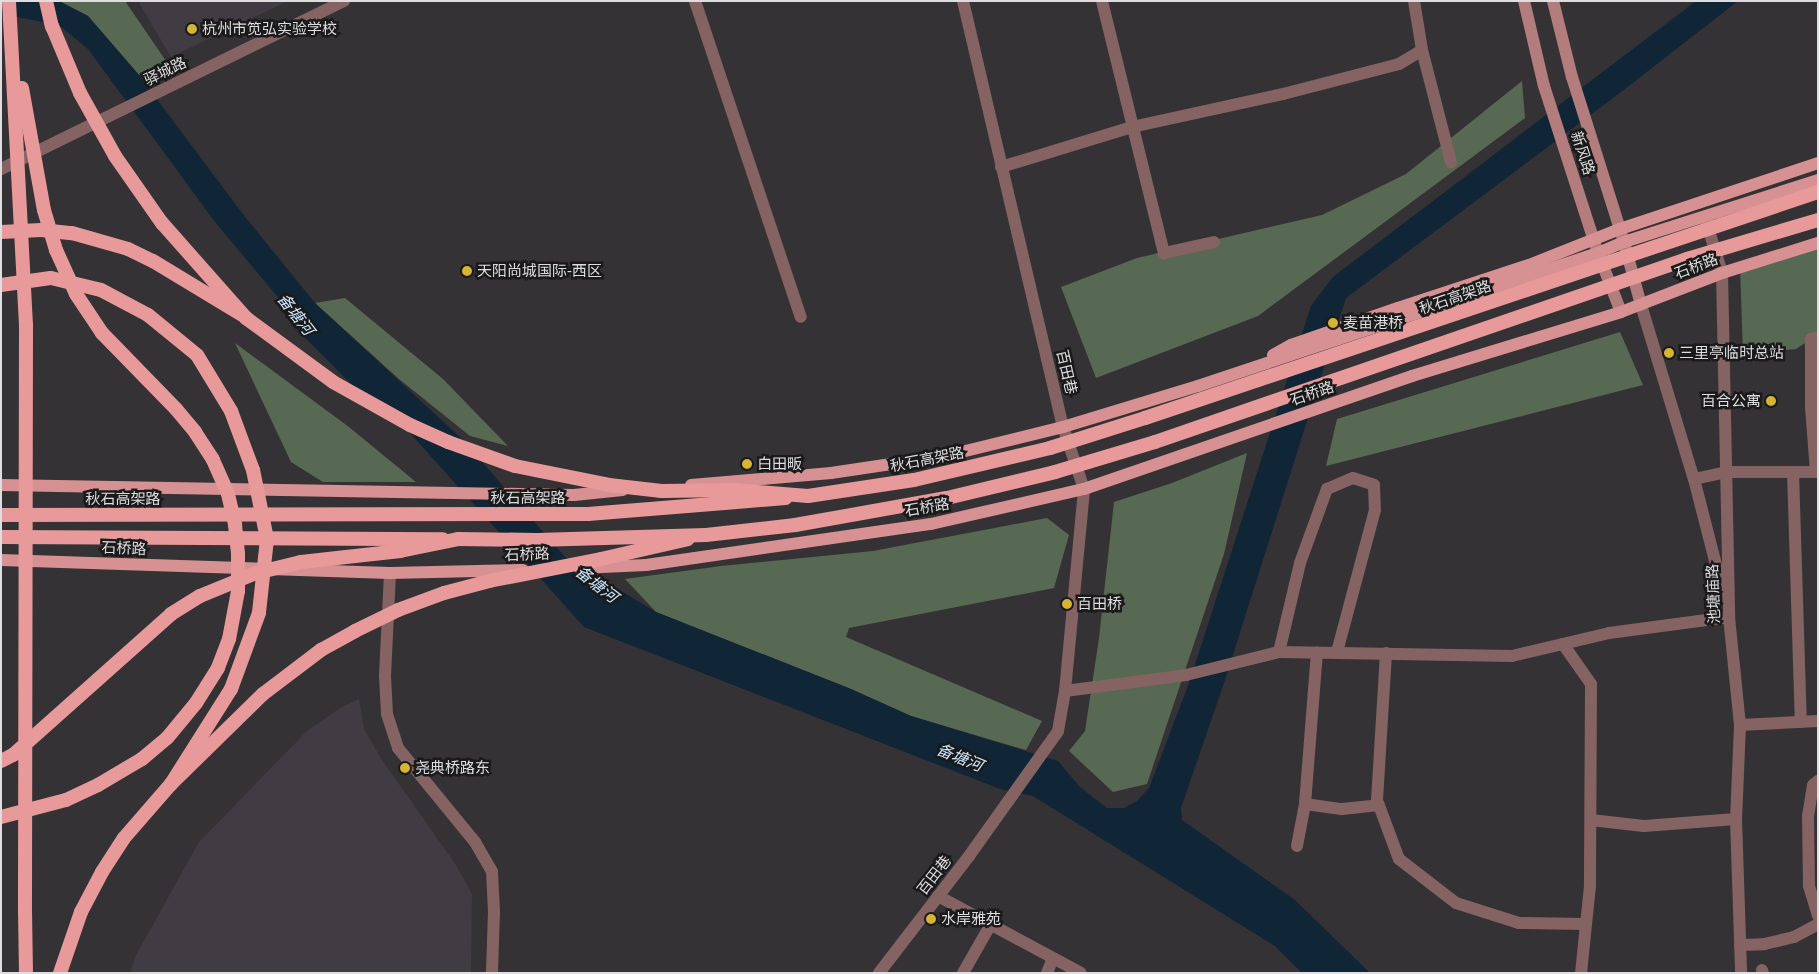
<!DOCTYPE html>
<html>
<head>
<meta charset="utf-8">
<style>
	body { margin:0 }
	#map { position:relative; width:1819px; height:974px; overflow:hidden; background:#343235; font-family:"Noto Sans","Noto Sans SC",sans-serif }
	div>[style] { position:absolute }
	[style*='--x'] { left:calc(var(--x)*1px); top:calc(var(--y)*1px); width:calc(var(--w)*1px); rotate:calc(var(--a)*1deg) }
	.built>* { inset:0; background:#413b43 }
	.forest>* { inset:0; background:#576953 }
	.water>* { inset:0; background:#102536 }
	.canal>* { height:14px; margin:-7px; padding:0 7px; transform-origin:7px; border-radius:7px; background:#102536 }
	.minor>* { height:12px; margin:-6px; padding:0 6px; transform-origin:6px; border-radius:6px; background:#866363 }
	.tertiary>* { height:12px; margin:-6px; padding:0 6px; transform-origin:6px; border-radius:6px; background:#866363 }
	.secondary>* { height:12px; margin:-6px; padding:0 6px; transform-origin:6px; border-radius:6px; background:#b47d7d }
	.primary>* { height:12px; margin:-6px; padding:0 6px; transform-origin:6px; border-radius:6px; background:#d79192 }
	.trunk>* { height:14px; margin:-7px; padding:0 7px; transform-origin:7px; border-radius:7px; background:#e89a9b }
	.trunk-bridge>* { height:14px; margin:-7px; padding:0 7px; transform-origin:7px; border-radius:7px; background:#e89a9b }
	.dots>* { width:14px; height:14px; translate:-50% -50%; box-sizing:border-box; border:2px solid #1b1a1b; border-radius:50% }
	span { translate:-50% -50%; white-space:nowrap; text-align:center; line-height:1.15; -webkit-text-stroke:5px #1b1a1b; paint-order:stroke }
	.poi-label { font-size:15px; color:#dedddf }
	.left { translate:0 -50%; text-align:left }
	.right { translate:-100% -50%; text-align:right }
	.street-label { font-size:15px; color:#dedddf }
	.water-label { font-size:16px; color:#cbe6fe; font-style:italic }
	.frame { position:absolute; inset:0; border:2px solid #dedddf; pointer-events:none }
</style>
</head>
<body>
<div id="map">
	<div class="built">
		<div style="clip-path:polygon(138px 1px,288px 1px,171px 57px)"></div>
		<div style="clip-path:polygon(359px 699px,364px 729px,382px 760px,456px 865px,472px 894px,471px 973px,130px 973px,136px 955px,199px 842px,307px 731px,340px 708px)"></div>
	</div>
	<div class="forest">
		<div style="clip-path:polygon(59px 1px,125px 1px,166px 61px,139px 75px,88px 16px)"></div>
		<div style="clip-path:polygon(1522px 81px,1525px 118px,1258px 316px,1096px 378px,1061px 287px,1137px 258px,1322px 215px,1406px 174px)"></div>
		<div style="clip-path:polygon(1818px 243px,1818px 337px,1811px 339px,1796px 349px,1743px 354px,1740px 268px)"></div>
		<div style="clip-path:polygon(345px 298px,443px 379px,508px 446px,470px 436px,399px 379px,315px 303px)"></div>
		<div style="clip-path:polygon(1620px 332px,1643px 385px,1326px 466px,1337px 419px)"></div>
		<div style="clip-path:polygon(235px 343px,349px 427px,416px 482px,323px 482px,291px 462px)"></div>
		<div style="clip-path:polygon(1247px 453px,1224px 554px,1147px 784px,1113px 792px,1069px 751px,1085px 731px,1099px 638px,1114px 502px,1172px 483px)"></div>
		<div style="clip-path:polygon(1047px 518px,1069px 535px,1054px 588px,849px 628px,846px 637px,1042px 721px,1026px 750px,911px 716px,851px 689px,656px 612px,625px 579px,721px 566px,873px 551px)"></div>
	</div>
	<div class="water">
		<div style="clip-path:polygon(1px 1px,59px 1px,88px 16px,139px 75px,242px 213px,315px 303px,463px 440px,565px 557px,656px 612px,851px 689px,911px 716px,1058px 761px,1080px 787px,1107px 808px,1124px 808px,1137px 801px,1149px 788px,1189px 683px,1311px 306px,1333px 277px,1696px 1px,1738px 1px,1621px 92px,1346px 298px,1225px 680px,1181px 808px,1182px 820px,1295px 900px,1370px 973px,1302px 973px,1275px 946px,1033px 796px,1000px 789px,584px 627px,410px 433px,297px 320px,215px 222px,88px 49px,59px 25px,1px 14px)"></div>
	</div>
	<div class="canal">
		<div style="--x:287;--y:305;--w:18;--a:56"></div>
		<div style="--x:297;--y:320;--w:129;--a:45"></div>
	</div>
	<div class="minor">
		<div style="--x:695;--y:1;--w:333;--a:71.5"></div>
		<div style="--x:1102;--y:1;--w:260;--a:76.2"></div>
		<div style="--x:1164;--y:253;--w:51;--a:-12.4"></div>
		<div style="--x:1414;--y:1;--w:50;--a:80.7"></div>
		<div style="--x:1422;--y:50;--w:116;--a:75.5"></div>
		<div style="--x:1001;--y:167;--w:137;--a:-17"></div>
		<div style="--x:1132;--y:127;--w:155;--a:-12.3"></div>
		<div style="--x:1283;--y:94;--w:120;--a:-14.5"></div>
		<div style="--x:1399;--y:64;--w:27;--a:-31"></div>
		<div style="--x:1793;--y:472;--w:250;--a:88.2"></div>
		<div style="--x:1816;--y:472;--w:65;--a:-94.4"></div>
		<div style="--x:1811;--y:407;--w:68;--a:-90"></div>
		<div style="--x:1811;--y:339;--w:7;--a:-16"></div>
		<div style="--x:1694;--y:479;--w:33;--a:-12"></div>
		<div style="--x:1726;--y:472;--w:92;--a:0"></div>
		<div style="--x:1563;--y:644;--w:49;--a:55"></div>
		<div style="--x:1591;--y:684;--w:202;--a:90.3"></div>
		<div style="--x:1590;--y:886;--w:87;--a:95.9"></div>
		<div style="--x:1279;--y:652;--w:91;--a:-76.7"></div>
		<div style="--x:1300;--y:563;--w:79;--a:-70"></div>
		<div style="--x:1327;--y:489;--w:28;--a:-23"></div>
		<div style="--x:1353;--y:478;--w:22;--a:18"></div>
		<div style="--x:1374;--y:485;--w:25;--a:88"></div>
		<div style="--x:1375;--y:510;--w:147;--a:105"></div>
		<div style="--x:1386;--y:653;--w:147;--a:93.5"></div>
		<div style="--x:1377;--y:800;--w:63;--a:69.6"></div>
		<div style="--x:1399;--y:859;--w:72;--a:37.7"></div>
		<div style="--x:1456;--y:903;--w:66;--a:17.6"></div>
		<div style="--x:1519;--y:923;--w:67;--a:0.9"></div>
		<div style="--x:1065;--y:691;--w:122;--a:-7.5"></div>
		<div style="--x:1186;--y:675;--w:96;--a:-13.9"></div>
		<div style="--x:1279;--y:652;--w:233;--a:1"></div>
		<div style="--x:1512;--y:656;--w:100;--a:-13.3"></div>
		<div style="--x:1609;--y:633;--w:121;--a:-7.6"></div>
		<div style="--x:1740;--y:725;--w:78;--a:-2.9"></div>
		<div style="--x:1818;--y:781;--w:6;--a:141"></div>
		<div style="--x:1813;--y:785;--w:30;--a:99"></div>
		<div style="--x:1808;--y:815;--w:71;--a:89.2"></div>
		<div style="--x:1809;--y:886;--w:31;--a:73"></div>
		<div style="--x:1305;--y:804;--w:37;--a:8"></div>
		<div style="--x:1342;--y:809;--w:37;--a:-6"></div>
		<div style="--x:1591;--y:820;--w:53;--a:6.5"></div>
		<div style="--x:1644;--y:826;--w:92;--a:-4.4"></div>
		<div style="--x:1297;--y:846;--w:43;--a:-79.2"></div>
		<div style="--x:1305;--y:804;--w:152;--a:-85.5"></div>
		<div style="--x:938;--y:896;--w:162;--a:28.3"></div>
		<div style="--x:1740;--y:945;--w:24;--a:-2"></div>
		<div style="--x:1764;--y:944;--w:31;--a:-13"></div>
		<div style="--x:1794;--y:937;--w:27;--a:-28"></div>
		<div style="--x:1762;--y:970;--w:3;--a:72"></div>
		<div style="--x:879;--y:973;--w:148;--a:-52.4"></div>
		<div style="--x:969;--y:856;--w:153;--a:-54.5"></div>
		<div style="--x:1058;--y:731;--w:41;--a:-80.1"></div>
		<div style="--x:1065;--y:691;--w:203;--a:-84.6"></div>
		<div style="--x:1084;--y:489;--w:65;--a:-108.7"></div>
		<div style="--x:963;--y:973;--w:56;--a:-60.3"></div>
		<div style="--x:1047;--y:973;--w:16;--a:-68"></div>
	</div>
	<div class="tertiary">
		<div style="--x:963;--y:1;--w:438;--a:76.8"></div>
		<div style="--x:1;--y:169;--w:382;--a:-26.1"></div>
		<div style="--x:1706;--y:221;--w:54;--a:72.9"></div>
		<div style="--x:1722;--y:273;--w:344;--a:88.8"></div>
		<div style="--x:1729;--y:617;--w:109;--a:84.2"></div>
		<div style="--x:1740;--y:725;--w:94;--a:92.4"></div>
		<div style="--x:1736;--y:819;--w:154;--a:88.1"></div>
		<div style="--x:1641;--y:305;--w:182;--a:73.1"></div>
		<div style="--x:1694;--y:479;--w:121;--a:75.6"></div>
		<div style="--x:390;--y:573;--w:103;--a:92.8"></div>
		<div style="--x:385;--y:676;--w:38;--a:87"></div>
		<div style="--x:387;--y:714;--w:36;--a:72"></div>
		<div style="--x:398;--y:748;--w:122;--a:50.7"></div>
		<div style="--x:475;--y:842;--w:34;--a:60"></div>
		<div style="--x:492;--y:872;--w:40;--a:87.1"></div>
		<div style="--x:494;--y:912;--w:61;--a:91.9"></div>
	</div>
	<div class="secondary">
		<div style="--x:1524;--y:1;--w:87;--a:76.8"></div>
		<div style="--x:1544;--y:86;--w:176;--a:72.1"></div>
		<div style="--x:1598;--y:253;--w:63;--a:68.7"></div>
		<div style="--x:1553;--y:1;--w:78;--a:76"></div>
		<div style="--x:1572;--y:77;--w:173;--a:72.5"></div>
		<div style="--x:1624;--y:242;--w:65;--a:74.9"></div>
	</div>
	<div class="primary">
		<div style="--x:1273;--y:355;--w:21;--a:-29"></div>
		<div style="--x:1291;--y:345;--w:113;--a:-19.1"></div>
		<div style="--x:1398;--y:308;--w:138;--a:-18.2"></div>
		<div style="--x:1529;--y:265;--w:98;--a:-21.6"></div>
		<div style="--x:1620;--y:229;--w:209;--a:-18.4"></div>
		<div style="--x:1;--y:485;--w:573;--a:1"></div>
		<div style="--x:574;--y:495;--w:49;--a:-5.8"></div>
		<div style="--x:691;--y:485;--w:141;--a:-4.9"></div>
		<div style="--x:831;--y:473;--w:115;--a:-8.5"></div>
		<div style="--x:945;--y:456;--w:122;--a:-13.8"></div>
		<div style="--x:1063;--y:427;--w:141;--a:-16.9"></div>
		<div style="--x:1198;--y:386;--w:422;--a:-18.4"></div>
		<div style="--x:1598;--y:253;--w:28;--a:-23"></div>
		<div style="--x:1624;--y:242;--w:204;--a:-17.7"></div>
		<div style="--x:1;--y:560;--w:389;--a:1.9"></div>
		<div style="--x:390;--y:573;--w:133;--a:-1.3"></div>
		<div style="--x:580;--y:568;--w:66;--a:-2.6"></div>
		<div style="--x:646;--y:565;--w:288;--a:-8.2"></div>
		<div style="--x:931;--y:524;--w:157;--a:-12.9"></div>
		<div style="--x:1084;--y:489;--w:347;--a:-19"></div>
		<div style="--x:1412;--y:376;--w:219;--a:-17"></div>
		<div style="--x:1621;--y:312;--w:108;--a:-21.1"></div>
		<div style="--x:1722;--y:273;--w:101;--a:-17.4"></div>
	</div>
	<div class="trunk">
		<div style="--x:1;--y:232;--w:40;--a:-2.9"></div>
		<div style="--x:41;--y:230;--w:31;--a:6"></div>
		<div style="--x:72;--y:233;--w:58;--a:15.9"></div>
		<div style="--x:128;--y:249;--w:28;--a:26"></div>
		<div style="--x:153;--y:261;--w:104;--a:31.2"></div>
		<div style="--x:1;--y:285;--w:50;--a:-8"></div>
		<div style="--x:51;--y:278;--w:51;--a:13.5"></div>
		<div style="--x:101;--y:290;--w:53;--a:28"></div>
		<div style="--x:1;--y:515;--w:587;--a:-0.1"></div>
		<div style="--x:588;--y:514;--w:198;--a:-4.6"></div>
		<div style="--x:1;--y:537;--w:442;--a:0.3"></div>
		<div style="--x:601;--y:559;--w:89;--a:-12.9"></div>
		<div style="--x:1;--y:761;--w:13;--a:-27"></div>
		<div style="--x:1;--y:817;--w:67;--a:-14.7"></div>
		<div style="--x:66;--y:800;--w:35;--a:-25"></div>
		<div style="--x:98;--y:785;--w:51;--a:-30.6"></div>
		<div style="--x:25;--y:910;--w:63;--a:89.1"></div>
		<div style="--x:60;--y:973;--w:65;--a:-71"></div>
		<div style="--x:81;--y:912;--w:45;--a:-62.3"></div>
		<div style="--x:102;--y:872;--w:40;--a:-57.1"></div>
		<div style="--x:124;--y:838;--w:72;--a:-49"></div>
		<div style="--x:171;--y:784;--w:112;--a:-57.7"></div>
	</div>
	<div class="trunk-bridge">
		<div style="--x:9;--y:1;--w:324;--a:87"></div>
		<div style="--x:26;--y:325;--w:585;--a:90.1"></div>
		<div style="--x:46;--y:1;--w:26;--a:77"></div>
		<div style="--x:52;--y:26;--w:73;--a:67.3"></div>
		<div style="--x:80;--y:93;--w:72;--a:60.9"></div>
		<div style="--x:115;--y:156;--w:82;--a:55"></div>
		<div style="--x:162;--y:223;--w:127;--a:48.5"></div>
		<div style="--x:246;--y:318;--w:108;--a:36.3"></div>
		<div style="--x:333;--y:382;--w:88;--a:29.2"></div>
		<div style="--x:410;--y:425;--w:42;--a:24.1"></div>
		<div style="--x:448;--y:442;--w:71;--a:19.7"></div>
		<div style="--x:515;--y:466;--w:96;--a:11.4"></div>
		<div style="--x:609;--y:485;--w:53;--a:6.5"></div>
		<div style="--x:662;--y:491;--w:71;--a:-0.8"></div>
		<div style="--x:733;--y:490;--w:75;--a:4.6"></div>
		<div style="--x:808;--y:496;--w:107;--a:-8.6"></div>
		<div style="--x:914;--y:480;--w:140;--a:-13.2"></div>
		<div style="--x:1050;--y:448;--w:100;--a:-17.5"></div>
		<div style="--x:1145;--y:418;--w:710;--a:-18.56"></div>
		<div style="--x:22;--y:88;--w:124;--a:79.8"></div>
		<div style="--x:44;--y:210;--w:42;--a:73.3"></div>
		<div style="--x:56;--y:250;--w:48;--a:65.6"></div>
		<div style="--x:76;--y:294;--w:47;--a:56.3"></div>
		<div style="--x:102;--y:333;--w:106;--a:45.8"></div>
		<div style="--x:176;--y:409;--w:30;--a:50"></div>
		<div style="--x:195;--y:432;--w:33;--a:57"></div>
		<div style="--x:213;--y:460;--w:37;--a:66"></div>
		<div style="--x:228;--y:494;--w:32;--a:77"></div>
		<div style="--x:235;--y:525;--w:29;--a:84"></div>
		<div style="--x:238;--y:554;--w:37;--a:90"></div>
		<div style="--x:238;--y:591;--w:49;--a:100.6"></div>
		<div style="--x:229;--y:639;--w:31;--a:111"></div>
		<div style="--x:218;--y:668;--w:41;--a:122.2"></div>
		<div style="--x:196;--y:703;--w:45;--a:129.6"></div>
		<div style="--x:167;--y:738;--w:33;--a:140"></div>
		<div style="--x:148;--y:315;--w:63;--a:39.2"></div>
		<div style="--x:197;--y:355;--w:66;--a:58.7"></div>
		<div style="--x:231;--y:411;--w:63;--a:69.6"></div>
		<div style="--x:253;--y:470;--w:70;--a:78.5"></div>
		<div style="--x:267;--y:539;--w:74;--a:96.2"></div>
		<div style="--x:259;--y:613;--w:81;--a:110.2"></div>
		<div style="--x:13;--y:755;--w:212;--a:-41.7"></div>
		<div style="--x:171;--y:614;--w:34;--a:-32"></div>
		<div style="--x:200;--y:596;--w:61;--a:-22.3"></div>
		<div style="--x:256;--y:573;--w:46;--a:-13.7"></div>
		<div style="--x:301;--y:562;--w:100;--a:-6.3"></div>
		<div style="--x:400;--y:551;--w:59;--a:-11.7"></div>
		<div style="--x:458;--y:539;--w:79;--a:0.7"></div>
		<div style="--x:537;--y:540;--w:169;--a:-1.7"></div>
		<div style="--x:706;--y:535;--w:90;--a:-6.4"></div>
		<div style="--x:795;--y:525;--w:154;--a:-10.1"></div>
		<div style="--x:947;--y:498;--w:111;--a:-13.5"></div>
		<div style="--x:1055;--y:472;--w:104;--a:-16.7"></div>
		<div style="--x:1155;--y:442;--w:563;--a:-18.98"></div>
		<div style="--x:1687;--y:259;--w:137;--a:-16.6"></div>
		<div style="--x:171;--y:784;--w:129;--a:-44.4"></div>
		<div style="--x:263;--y:694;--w:73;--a:-37.2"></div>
		<div style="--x:321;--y:650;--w:39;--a:-29"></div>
		<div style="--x:355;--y:631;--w:48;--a:-26"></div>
		<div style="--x:398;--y:610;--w:49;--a:-20.3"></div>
		<div style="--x:444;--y:593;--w:47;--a:-14.9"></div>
		<div style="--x:489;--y:581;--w:114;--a:-11.1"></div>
	</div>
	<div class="dots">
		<div style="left:192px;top:29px;background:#d6b534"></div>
		<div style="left:467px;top:271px;background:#d6b534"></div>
		<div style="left:1333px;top:323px;background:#d6b534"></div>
		<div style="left:1669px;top:353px;background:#d6b534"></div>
		<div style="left:1771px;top:401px;background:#d6b534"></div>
		<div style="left:747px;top:464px;background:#d6b534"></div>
		<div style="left:1067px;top:604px;background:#d6b534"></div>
		<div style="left:405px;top:768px;background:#d6b534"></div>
		<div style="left:931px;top:919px;background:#d6b534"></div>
	</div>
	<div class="poi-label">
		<span class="left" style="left:202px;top:29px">杭州市笕弘实验学校</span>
		<span class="left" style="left:477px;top:271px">天阳尚城国际-西区</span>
		<span class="left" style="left:1343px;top:323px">麦苗港桥</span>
		<span class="left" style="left:1679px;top:353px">三里亭临时总站</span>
		<span class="right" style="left:1761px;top:401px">百合公寓</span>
		<span class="left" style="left:757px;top:464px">白田畈</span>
		<span class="left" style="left:1077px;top:604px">百田桥</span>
		<span class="left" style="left:415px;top:768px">尧典桥路东</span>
		<span class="left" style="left:941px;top:919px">水岸雅苑</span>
	</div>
	<div class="street-label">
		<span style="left:165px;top:71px;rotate:-26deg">驿城路</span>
		<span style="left:1583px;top:153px;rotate:72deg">新风路</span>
		<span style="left:1696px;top:266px;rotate:-21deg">石桥路</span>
		<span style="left:1455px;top:297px;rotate:-19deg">秋石高架路</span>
		<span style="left:1067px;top:372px;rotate:77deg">百田巷</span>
		<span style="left:1312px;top:393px;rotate:-19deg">石桥路</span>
		<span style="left:927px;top:459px;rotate:-11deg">秋石高架路</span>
		<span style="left:528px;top:498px">秋石高架路</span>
		<span style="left:123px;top:499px">秋石高架路</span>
		<span style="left:927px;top:507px;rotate:-10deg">石桥路</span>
		<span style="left:124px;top:548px;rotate:2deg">石桥路</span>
		<span style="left:527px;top:554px;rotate:-2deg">石桥路</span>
		<span style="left:1713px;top:594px;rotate:-92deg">池塘庙路</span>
		<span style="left:934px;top:875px;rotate:-52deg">百田巷</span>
	</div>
	<div class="water-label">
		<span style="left:296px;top:314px;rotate:52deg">备塘河</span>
		<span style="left:597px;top:584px;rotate:38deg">备塘河</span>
		<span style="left:960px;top:757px;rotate:22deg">备塘河</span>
	</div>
	<div class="frame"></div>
</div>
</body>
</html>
